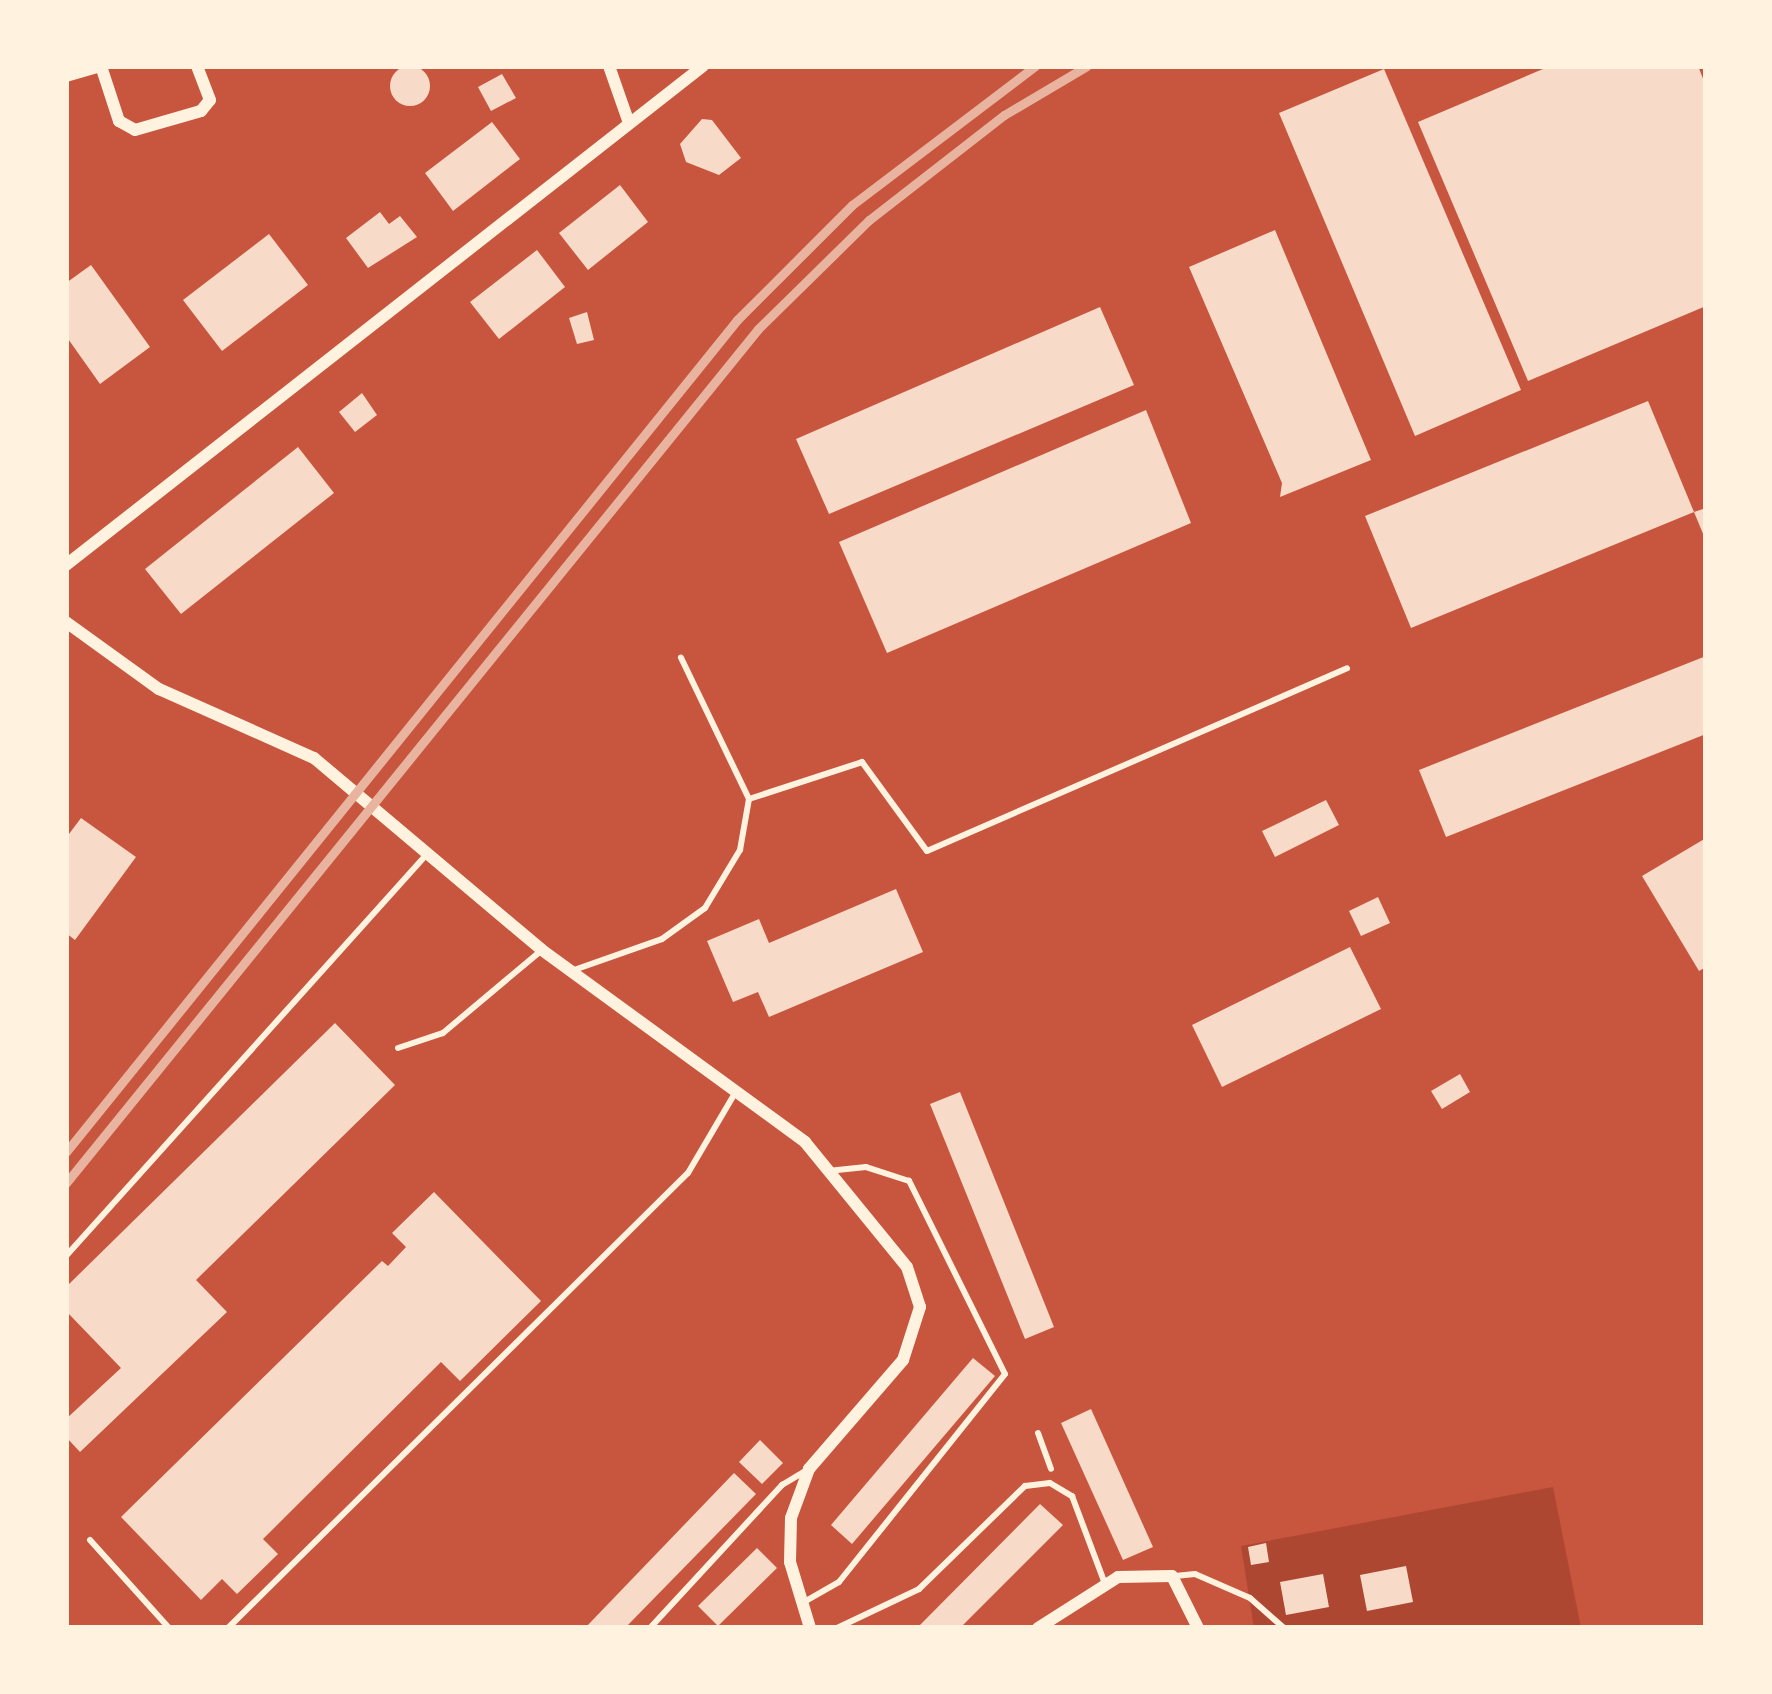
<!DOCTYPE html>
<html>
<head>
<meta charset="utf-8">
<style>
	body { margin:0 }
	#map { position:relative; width:1772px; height:1694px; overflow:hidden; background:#c8553d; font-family:"Archivo Narrow",sans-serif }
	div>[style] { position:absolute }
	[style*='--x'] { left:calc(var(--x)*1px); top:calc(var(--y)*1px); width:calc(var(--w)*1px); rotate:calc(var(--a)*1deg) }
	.green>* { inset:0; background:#ae4732 }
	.building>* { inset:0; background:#f7dbc8 }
	.round { border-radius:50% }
	.path>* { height:6px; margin:-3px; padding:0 3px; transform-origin:3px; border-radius:3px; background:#fff3e0 }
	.service>* { height:6px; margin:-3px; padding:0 3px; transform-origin:3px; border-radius:3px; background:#fff3e0 }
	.minor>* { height:12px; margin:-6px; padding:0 6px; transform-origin:6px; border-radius:6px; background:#fff3e0 }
	.rail>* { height:9px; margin:-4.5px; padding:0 4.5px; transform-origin:4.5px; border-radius:4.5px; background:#e9b49f }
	span { translate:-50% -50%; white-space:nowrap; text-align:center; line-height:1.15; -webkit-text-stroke:12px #fff3e0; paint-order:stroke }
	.frame { position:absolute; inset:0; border:69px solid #fff3e0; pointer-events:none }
</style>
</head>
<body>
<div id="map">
	<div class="green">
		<div style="clip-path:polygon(1553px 1487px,1581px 1628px,1254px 1628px,1241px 1546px)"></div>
	</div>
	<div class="building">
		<div style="clip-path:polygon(1550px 66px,1698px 66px,1706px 86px,1706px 306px,1528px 381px,1418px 122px)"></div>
		<div class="round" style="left:390px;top:66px;width:40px;height:40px"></div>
		<div style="clip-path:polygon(1384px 69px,1521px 390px,1415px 436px,1279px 113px)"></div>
		<div style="clip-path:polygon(502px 74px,516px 98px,491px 111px,478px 87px)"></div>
		<div style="clip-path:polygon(702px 119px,712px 120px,741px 158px,719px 175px,686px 162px,680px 144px)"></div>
		<div style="clip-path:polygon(492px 122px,520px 159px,453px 211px,425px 173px)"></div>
		<div style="clip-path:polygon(620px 185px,648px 222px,588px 270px,559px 233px)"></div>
		<div style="clip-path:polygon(380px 212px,389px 224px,400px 216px,417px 237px,368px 268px,346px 238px)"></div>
		<div style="clip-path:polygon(1275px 230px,1371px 460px,1280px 497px,1282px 483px,1189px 267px)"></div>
		<div style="clip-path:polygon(269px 234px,308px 285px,222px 351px,183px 300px)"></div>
		<div style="clip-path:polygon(537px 250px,565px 287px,499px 339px,470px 302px)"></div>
		<div style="clip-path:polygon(91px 265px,150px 347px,100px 384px,66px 336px,66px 283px)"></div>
		<div style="clip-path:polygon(1100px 307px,1134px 385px,829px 514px,796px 439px)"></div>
		<div style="clip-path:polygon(587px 312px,594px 340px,577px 344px,569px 318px)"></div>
		<div style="clip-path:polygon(362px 393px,377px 415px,355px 432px,339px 412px)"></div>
		<div style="clip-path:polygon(1648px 401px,1694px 512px,1411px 628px,1365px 516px)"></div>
		<div style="clip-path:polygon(1146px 410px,1191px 523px,887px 653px,839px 542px)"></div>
		<div style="clip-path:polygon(298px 447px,334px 493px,181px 614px,145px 569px)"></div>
		<div style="clip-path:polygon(1706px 508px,1706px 541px,1694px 512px)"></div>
		<div style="clip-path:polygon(1706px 656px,1706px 734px,1446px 837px,1419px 770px)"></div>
		<div style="clip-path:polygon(1326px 800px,1339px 825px,1275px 857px,1262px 831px)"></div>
		<div style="clip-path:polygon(81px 818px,136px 857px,75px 940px,66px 933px,66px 838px)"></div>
		<div style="clip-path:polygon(1706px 838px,1706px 967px,1699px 971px,1642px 876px)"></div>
		<div style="clip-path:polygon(896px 889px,923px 952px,769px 1017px,758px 992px,733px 1002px,707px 941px,759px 919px,769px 943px)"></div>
		<div style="clip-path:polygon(1378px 897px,1390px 923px,1361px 936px,1349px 911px)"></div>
		<div style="clip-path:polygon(1350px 947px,1381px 1009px,1222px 1087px,1192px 1025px)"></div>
		<div style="clip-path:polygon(335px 1023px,395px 1085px,196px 1280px,227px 1312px,80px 1452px,66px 1437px,66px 1419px,121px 1368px,66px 1311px,66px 1287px)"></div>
		<div style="clip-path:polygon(1460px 1074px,1470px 1092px,1442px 1109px,1431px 1091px)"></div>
		<div style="clip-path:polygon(960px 1092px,1054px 1327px,1025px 1339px,930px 1104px)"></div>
		<div style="clip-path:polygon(434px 1192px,541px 1301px,460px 1381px,441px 1362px,263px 1539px,278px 1554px,237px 1594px,222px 1579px,201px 1600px,121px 1517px,382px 1261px,388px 1266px,406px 1247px,392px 1233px)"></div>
		<div style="clip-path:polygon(973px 1358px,995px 1376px,852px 1544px,831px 1525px)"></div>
		<div style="clip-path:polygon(1091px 1409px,1153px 1547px,1123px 1560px,1061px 1423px)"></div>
		<div style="clip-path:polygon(760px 1440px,783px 1463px,762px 1484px,739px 1462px)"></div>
		<div style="clip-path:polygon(734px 1473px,756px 1494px,625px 1628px,585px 1628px)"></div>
		<div style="clip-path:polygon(1040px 1504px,1063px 1525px,960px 1628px,917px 1628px)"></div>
		<div style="clip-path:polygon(1266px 1543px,1269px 1562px,1251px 1565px,1248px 1547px)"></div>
		<div style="clip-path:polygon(757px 1548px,777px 1568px,718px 1626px,698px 1606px)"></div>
		<div style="clip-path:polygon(1406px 1566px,1413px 1602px,1367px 1611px,1360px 1575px)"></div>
		<div style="clip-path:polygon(1323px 1574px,1329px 1607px,1286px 1615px,1280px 1582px)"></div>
	</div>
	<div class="path">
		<div style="--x:1038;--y:1433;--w:38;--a:70"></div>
	</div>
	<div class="service">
		<div style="--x:749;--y:799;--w:119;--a:-18.1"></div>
		<div style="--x:862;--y:762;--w:110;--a:53.9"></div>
		<div style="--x:927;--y:851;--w:458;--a:-23.5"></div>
		<div style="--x:574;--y:970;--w:93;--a:-19.4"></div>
		<div style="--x:662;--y:939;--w:53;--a:-35.8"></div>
		<div style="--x:705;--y:908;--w:68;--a:-58.9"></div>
		<div style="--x:740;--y:850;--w:52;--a:-80"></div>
		<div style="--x:749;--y:799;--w:157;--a:-115.7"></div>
		<div style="--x:398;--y:1048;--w:47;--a:-18.4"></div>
		<div style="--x:443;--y:1033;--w:129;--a:-40"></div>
		<div style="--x:66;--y:1256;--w:540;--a:-48.08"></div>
		<div style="--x:90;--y:1540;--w:118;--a:48.1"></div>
		<div style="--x:1175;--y:1576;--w:20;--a:-6"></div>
		<div style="--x:1195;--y:1574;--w:60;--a:23.6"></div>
		<div style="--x:1250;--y:1598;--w:45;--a:41.4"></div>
		<div style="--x:804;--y:1602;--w:40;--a:-29.7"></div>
		<div style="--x:839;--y:1582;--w:266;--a:-51.4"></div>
		<div style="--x:1005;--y:1374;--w:216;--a:-116.4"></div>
		<div style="--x:909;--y:1181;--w:45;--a:-162"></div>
		<div style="--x:866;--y:1167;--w:36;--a:174"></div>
		<div style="--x:228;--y:1628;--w:647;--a:-44.69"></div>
		<div style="--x:688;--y:1173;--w:91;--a:-59.5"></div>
		<div style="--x:650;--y:1628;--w:195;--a:-47.3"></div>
		<div style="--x:782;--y:1485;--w:27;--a:-31"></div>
		<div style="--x:837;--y:1628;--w:91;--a:-25.4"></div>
		<div style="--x:919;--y:1589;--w:148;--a:-44.2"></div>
		<div style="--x:1025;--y:1486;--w:25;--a:-7"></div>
		<div style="--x:1050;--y:1483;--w:26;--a:31"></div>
		<div style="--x:1072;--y:1496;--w:94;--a:69.4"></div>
	</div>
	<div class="minor">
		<div style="--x:101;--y:66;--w:58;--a:71.9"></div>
		<div style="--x:119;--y:121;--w:18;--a:29"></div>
		<div style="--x:135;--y:130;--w:69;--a:-16.1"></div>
		<div style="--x:201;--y:111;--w:14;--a:-51"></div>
		<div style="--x:210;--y:100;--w:36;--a:-111"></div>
		<div style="--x:609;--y:66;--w:60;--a:70.7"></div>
		<div style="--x:66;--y:76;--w:36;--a:-16"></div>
		<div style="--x:66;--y:565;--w:809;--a:-38.07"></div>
		<div style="--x:66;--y:622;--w:115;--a:35.8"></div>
		<div style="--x:159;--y:689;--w:170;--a:24"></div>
		<div style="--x:314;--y:758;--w:298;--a:40.1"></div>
		<div style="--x:542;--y:950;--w:326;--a:36.1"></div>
		<div style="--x:805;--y:1142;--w:161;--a:50.8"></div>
		<div style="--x:907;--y:1267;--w:42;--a:72"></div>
		<div style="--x:920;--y:1307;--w:56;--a:107.8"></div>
		<div style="--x:903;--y:1360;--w:144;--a:130.8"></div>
		<div style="--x:809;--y:1469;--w:52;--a:110.2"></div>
		<div style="--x:791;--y:1518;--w:44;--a:91.3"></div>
		<div style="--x:790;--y:1562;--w:69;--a:73.1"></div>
		<div style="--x:1038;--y:1628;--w:95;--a:-32.5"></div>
		<div style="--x:1118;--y:1577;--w:54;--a:-1.1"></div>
		<div style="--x:1172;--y:1576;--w:58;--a:63.4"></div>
	</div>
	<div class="rail">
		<div style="--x:66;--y:1152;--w:1069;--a:-51.11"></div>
		<div style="--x:737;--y:320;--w:163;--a:-45"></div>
		<div style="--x:852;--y:205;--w:230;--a:-37.2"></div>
		<div style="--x:66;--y:1183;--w:1099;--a:-50.98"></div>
		<div style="--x:758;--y:329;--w:156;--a:-44.5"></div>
		<div style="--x:869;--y:220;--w:171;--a:-37.9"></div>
		<div style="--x:1004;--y:115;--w:96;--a:-30.6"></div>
	</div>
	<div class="frame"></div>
</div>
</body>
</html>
